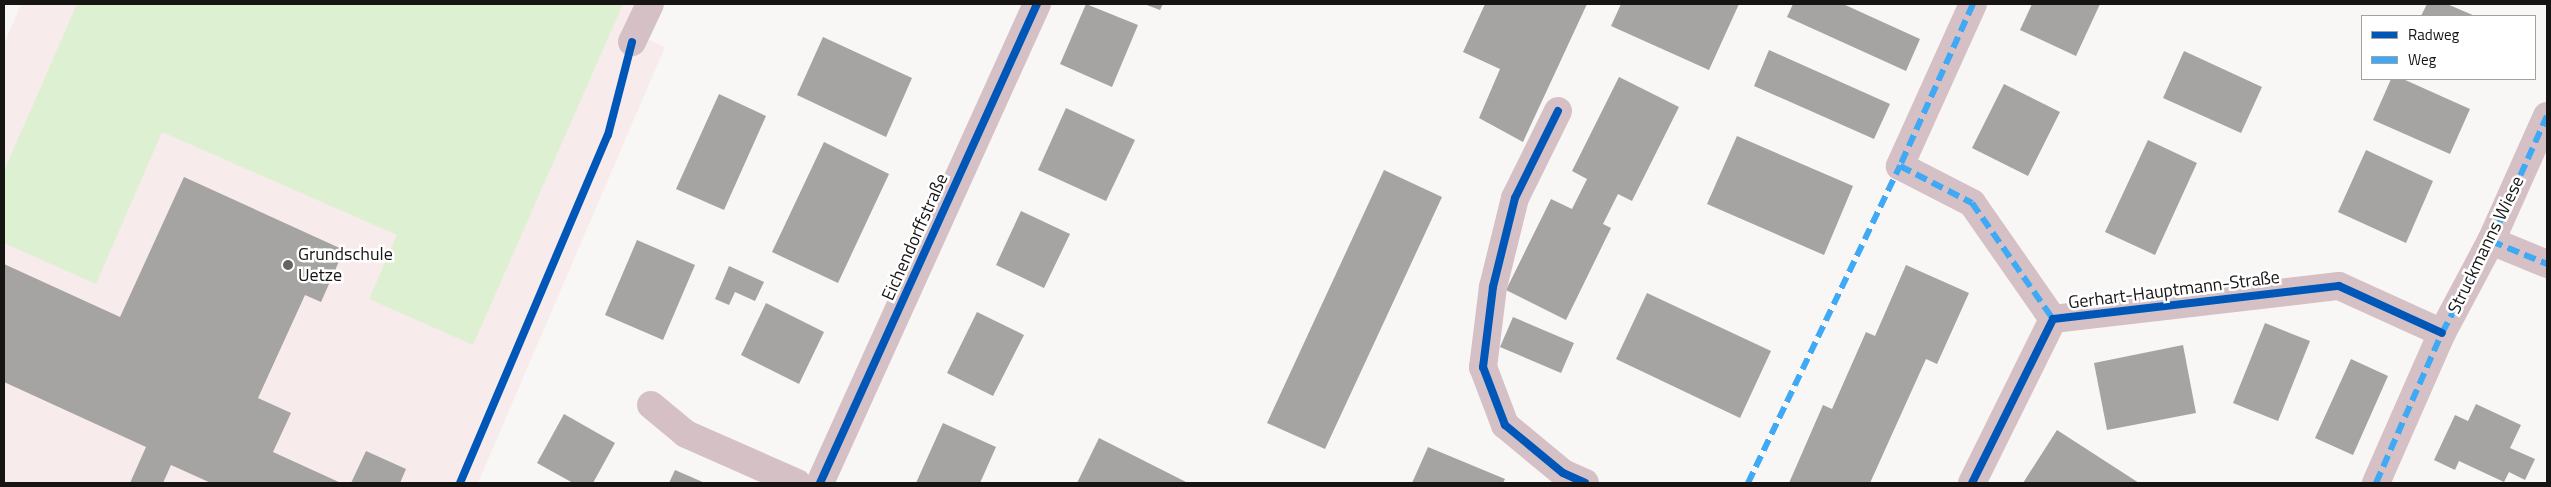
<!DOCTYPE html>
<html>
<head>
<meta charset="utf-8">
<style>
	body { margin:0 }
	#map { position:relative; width:2551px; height:487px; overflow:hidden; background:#f9f7f5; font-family:"Titillium Web",sans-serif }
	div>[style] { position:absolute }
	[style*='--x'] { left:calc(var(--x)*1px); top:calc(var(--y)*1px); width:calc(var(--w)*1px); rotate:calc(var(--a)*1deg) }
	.education>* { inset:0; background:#f7ebec }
	.green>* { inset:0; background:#def0d2 }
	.building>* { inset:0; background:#a5a4a2 }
	.minor>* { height:28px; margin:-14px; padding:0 14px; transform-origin:14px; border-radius:14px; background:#d4c0c5 }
	.quiet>* { height:6px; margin-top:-3px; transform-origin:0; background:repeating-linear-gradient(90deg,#3fa9f5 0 12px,transparent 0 18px) }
	.cycleway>* { height:8px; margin:-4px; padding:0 4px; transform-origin:4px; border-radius:4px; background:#0057b8 }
	.dots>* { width:14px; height:14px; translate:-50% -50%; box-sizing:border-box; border:2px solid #fff; border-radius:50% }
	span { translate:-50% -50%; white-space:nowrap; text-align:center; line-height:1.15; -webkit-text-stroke:5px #fff; paint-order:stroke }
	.street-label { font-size:18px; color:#161514 }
	.poi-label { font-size:18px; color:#161514 }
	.left { translate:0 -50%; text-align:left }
	.frame { position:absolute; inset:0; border:5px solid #161514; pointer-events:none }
	.legend { position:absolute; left:2361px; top:15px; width:175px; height:65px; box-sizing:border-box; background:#fff; border:1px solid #a2a1a1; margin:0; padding:6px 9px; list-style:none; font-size:15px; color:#161514 }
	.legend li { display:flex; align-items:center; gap:10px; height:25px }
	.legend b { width:25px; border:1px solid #a2a1a1 }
</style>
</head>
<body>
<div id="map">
	<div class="education">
		<div style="clip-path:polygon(21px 4px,634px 4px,624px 28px,665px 47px,478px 483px,4px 483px,4px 44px)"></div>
	</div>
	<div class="green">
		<div style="clip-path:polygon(77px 4px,623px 4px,473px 345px,369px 299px,397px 235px,162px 132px,96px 284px,4px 243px,4px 171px)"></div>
	</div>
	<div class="building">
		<div style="clip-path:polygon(1086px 4px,1138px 25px,1112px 87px,1060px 64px)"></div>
		<div style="clip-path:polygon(1144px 4px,1163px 4px,1160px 10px)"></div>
		<div style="clip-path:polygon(1485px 4px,1587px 4px,1523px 142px,1479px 118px,1500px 69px,1463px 52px)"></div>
		<div style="clip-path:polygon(1621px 4px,1739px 4px,1709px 70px,1611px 26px)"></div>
		<div style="clip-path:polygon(1793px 4px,1843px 4px,1920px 39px,1906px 71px,1787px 17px)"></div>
		<div style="clip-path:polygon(2032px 4px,2100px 4px,2076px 56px,2020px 30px)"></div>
		<div style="clip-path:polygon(2427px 4px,2447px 4px,2475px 16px,2421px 16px)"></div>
		<div style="clip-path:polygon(823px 37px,912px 78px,886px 137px,797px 95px)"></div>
		<div style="clip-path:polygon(1769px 50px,1890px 104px,1874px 139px,1754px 86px)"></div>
		<div style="clip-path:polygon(2184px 51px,2262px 87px,2241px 133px,2163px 98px)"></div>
		<div style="clip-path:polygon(1619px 77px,1679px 107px,1632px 201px,1618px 194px,1603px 224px,1611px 228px,1566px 320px,1506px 290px,1551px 199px,1572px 209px,1587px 179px,1572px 171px)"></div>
		<div style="clip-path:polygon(2391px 79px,2403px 79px,2470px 109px,2450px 154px,2373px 120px)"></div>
		<div style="clip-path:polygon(2004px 84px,2060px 112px,2028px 176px,1972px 148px)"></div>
		<div style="clip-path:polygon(719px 94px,766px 116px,724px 210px,676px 189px)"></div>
		<div style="clip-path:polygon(1066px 108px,1135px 140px,1106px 201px,1038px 170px)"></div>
		<div style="clip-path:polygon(1737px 136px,1853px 186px,1824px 255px,1707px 204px)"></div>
		<div style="clip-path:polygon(2148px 140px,2197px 163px,2155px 255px,2105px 232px)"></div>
		<div style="clip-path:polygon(824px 142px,889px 174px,838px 283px,772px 252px)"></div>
		<div style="clip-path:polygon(2366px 150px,2433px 181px,2406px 243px,2338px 212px)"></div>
		<div style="clip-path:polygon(1384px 170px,1442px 197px,1325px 449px,1267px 423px)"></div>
		<div style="clip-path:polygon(184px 177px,344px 250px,321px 302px,305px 295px,258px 398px,291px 413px,273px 452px,341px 483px,211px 483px,171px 465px,163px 483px,130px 483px,146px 447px,4px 382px,4px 264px,120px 317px)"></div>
		<div style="clip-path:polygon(1021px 211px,1070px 234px,1044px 288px,996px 265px)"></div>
		<div style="clip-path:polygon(637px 240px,695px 265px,663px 340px,605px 315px)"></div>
		<div style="clip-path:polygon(1906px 265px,1969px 293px,1937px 364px,1926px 359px,1870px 483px,1789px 483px,1823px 405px,1832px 409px,1866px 332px,1875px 336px)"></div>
		<div style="clip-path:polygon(729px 266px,764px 282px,755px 301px,735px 292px,729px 305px,715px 299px)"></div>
		<div style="clip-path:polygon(1647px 293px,1771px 351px,1740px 418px,1616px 359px)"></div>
		<div style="clip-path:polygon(766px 303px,824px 332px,799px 384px,741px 355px)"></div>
		<div style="clip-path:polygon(977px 312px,1024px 335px,993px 396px,947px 373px)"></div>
		<div style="clip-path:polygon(1513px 317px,1574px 343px,1561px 373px,1500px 347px)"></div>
		<div style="clip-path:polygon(2265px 323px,2310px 341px,2278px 421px,2233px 403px)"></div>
		<div style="clip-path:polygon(2183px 345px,2196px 413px,2107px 430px,2094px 363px)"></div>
		<div style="clip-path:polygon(2351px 359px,2388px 376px,2353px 455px,2315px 438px)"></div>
		<div style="clip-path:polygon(2476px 404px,2521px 425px,2510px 448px,2535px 459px,2525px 480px,2509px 472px,2504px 482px,2459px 461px,2455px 470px,2434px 460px,2455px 415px,2468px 421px)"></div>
		<div style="clip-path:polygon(564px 414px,615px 443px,593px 483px,573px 483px,537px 463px)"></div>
		<div style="clip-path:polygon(943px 423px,996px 447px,980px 483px,916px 483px)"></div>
		<div style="clip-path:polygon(2057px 430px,2139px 483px,2023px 483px)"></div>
		<div style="clip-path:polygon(1099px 438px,1188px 483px,1077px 483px)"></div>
		<div style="clip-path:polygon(1428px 447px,1505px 479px,1503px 483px,1412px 483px)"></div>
		<div style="clip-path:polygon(366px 451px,406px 469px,400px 483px,351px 483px)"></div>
		<div style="clip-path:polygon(675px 470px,705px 483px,669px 483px)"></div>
	</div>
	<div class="minor">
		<div style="--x:1973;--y:4;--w:178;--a:114.3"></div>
		<div style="--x:1900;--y:166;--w:81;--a:27.2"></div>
		<div style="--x:1972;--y:203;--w:141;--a:55.1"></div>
		<div style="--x:632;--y:42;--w:42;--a:-64.7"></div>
		<div style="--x:1558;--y:111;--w:97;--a:116.3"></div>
		<div style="--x:1515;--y:198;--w:92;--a:103.9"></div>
		<div style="--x:1493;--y:287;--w:81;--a:97.1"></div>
		<div style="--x:1483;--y:367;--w:62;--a:69.2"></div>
		<div style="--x:1505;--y:425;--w:75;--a:39.6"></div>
		<div style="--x:1563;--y:473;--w:24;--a:24"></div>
		<div style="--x:2491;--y:241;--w:61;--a:22.3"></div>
		<div style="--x:651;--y:405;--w:45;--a:39.6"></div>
		<div style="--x:686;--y:434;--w:121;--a:23.8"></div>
		<div style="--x:820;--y:483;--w:526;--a:-65.63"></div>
		<div style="--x:1972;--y:483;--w:183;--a:-63.7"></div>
		<div style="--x:2053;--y:319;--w:288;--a:-6.6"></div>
		<div style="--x:2339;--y:286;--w:113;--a:24.5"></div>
		<div style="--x:2376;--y:483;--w:164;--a:-66.3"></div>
		<div style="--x:2442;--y:333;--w:104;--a:-62"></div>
		<div style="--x:2491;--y:241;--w:137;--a:-65.9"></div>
	</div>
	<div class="quiet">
		<div style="--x:1973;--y:4;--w:178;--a:114.3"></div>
		<div style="--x:1900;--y:166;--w:81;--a:27.2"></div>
		<div style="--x:1972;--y:203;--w:141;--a:55.1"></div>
		<div style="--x:2491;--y:241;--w:61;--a:22.3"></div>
		<div style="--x:1748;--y:483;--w:352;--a:-64.4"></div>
		<div style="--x:2376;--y:483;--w:164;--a:-66.3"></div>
		<div style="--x:2442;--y:333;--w:104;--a:-62"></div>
		<div style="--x:2491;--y:241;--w:137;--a:-65.9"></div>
	</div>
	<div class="cycleway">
		<div style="--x:1558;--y:111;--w:97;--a:116.3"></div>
		<div style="--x:1515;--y:198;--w:92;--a:103.9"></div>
		<div style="--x:1493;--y:287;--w:81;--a:97.1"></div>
		<div style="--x:1483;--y:367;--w:62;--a:69.2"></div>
		<div style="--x:1505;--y:425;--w:75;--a:39.6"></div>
		<div style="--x:1563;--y:473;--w:24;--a:24"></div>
		<div style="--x:460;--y:483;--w:378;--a:-67"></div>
		<div style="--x:608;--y:135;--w:96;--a:-75.5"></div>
		<div style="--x:820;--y:483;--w:526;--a:-65.63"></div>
		<div style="--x:1972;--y:483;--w:183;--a:-63.7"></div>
		<div style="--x:2053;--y:319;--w:288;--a:-6.6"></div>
		<div style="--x:2339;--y:286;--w:113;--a:24.5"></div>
	</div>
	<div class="dots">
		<div style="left:288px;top:265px;background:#656463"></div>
	</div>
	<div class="street-label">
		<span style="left:915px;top:237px;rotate:-66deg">Eichendorffstraße</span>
		<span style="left:2486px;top:245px;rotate:-64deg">Struckmanns Wiese</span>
		<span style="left:2174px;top:290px;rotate:-7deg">Gerhart-Hauptmann-Straße</span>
	</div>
	<div class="poi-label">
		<span class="left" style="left:298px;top:265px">Grundschule<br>Uetze</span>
	</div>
	<div class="frame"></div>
	<ul class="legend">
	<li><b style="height:6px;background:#0057b8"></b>Radweg</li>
	<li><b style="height:6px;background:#3fa9f5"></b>Weg</li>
	</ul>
</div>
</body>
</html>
